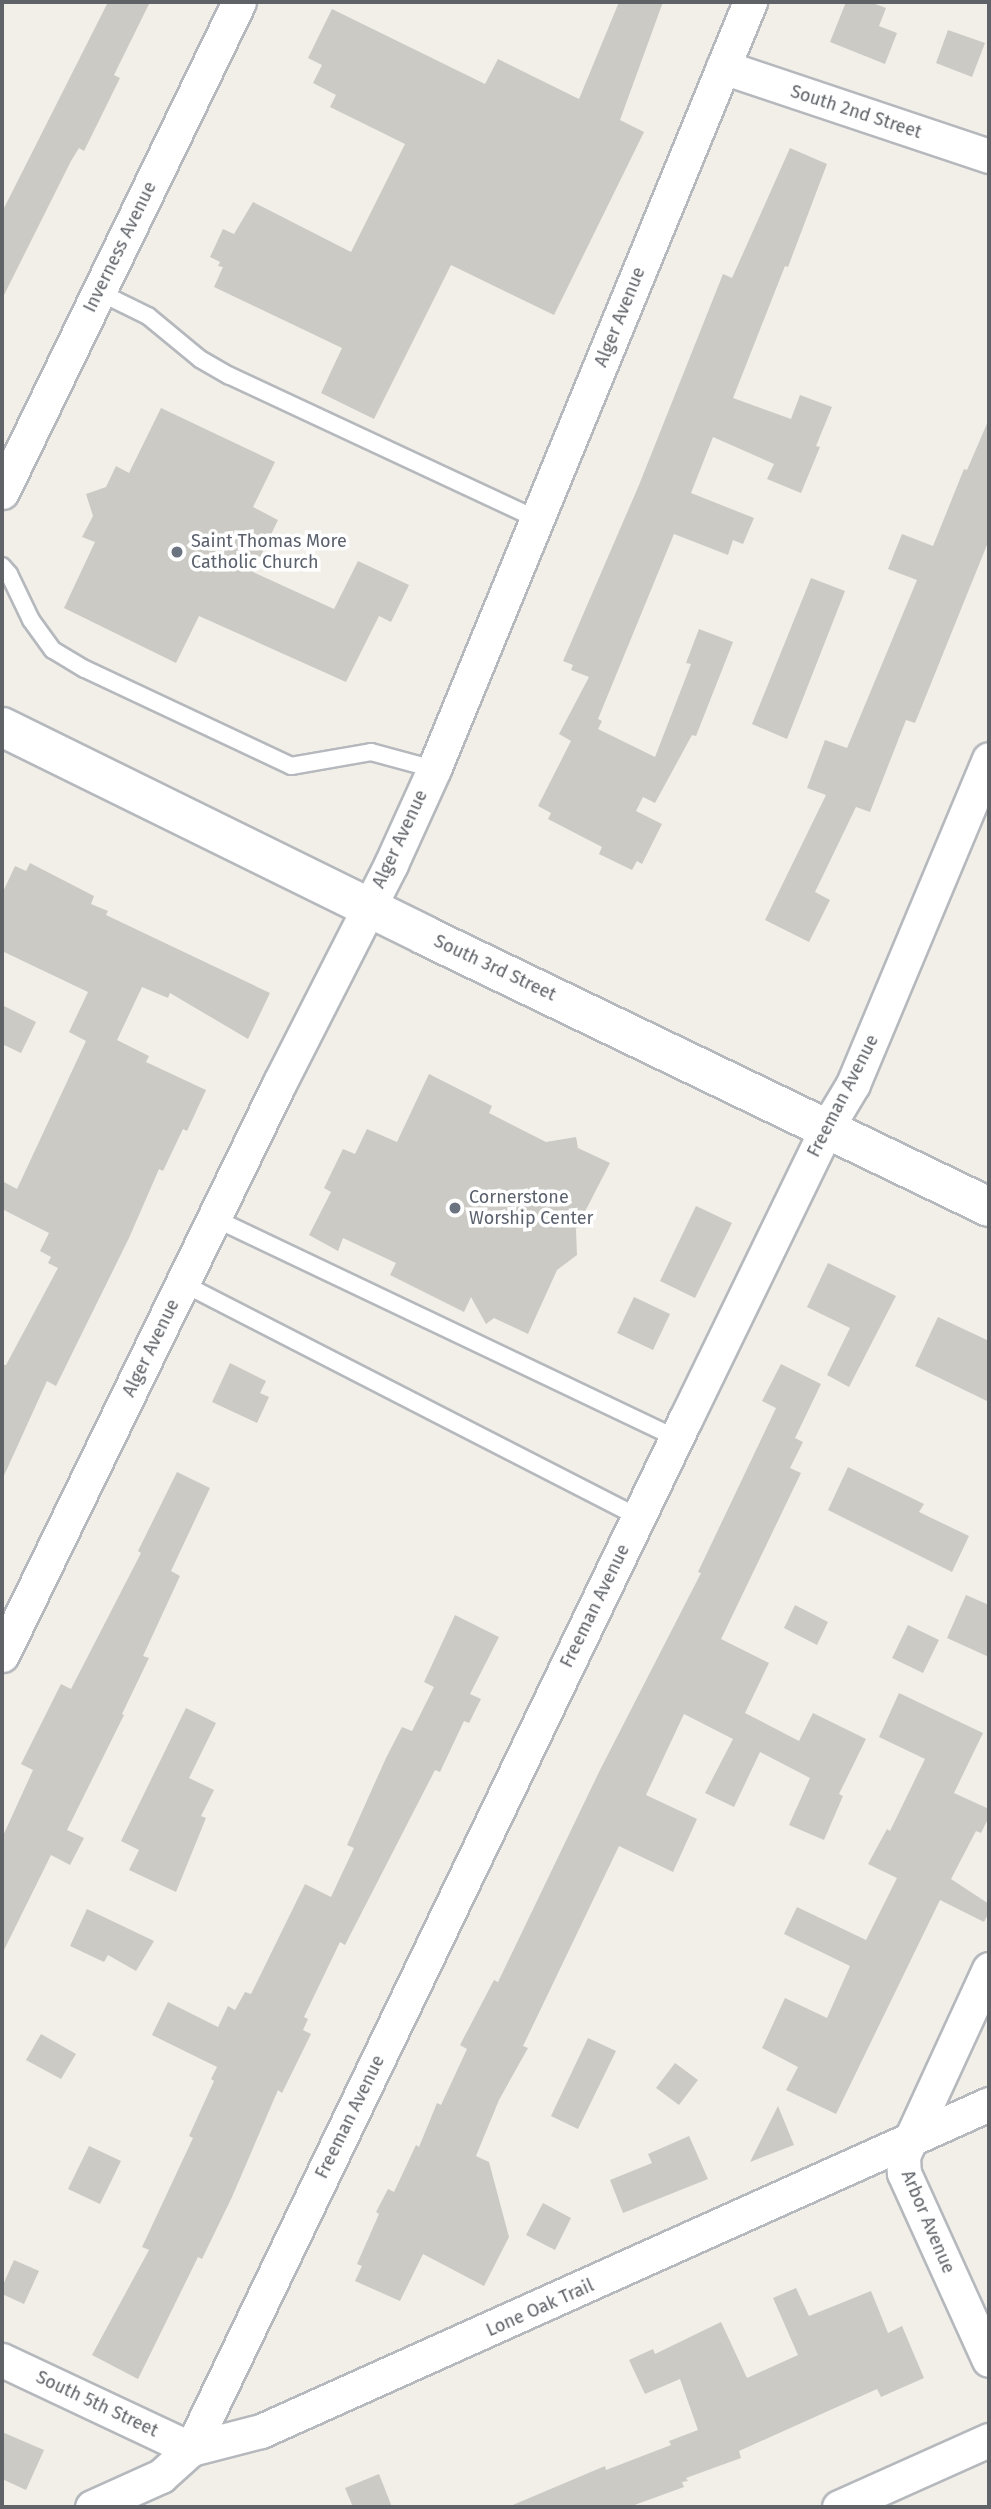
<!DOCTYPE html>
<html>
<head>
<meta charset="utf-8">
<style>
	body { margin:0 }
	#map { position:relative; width:991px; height:2509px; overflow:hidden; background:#f1efe8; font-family:"Fira Sans",sans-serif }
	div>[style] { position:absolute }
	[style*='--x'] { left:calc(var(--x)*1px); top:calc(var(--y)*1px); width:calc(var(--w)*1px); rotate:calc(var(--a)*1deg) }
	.building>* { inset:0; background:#cccac5 }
	.roads { filter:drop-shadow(2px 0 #b5b8bc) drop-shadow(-2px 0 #b5b8bc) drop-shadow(0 2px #b5b8bc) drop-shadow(0 -2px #b5b8bc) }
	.lane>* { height:16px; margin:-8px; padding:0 8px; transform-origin:8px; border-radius:8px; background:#fff }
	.street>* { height:33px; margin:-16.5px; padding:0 16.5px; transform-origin:16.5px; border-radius:16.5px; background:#fff }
	.secondary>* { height:38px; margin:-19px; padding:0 19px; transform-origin:19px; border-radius:19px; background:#fff }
	.dots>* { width:19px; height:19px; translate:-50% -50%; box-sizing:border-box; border:4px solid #fff; border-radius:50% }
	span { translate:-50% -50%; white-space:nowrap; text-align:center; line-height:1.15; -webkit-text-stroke:7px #fff; paint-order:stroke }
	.street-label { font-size:18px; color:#5f6368 }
	.worship-label { font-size:18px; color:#5b616d }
	.left { translate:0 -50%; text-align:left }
	.frame { position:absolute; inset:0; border:4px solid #5f6368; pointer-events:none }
</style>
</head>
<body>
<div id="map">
	<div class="building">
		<div style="clip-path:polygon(108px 2px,150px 2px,114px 75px,120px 78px,84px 151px,79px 148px,71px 161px,2px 299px,2px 212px)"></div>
		<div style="clip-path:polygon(619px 2px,663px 2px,620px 120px,644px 132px,554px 315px,451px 265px,374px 419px,321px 393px,342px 348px,214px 287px,223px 267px,218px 266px,220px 262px,210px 257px,223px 229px,234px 234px,253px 202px,351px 252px,405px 144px,330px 107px,336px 95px,313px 83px,322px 65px,308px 58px,332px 9px,485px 84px,498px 59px,579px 99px)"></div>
		<div style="clip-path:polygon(846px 2px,870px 2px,886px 8px,879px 26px,897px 33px,885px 64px,830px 42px)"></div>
		<div style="clip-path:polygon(948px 30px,985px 43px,972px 77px,936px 63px)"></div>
		<div style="clip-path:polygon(790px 148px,827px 164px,788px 267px,785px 266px,733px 398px,791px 419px,800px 395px,832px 407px,816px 446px,820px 447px,801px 493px,767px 479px,774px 464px,713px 437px,691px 493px,754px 518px,743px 544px,733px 540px,728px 555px,674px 534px,598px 719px,602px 721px,598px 729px,655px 757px,691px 664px,686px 663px,699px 629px,733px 642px,696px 736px,692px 735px,655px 803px,643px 797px,636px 811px,662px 824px,642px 864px,637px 861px,632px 870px,599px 854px,602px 847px,548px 819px,551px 813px,538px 806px,571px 741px,559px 734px,589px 677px,571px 670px,573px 665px,563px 661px,639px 485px,723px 274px,732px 278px)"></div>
		<div style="clip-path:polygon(161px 408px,275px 462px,253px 507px,278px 520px,253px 572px,334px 609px,358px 561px,409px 585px,391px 622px,379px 616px,346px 682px,199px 616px,176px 663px,64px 608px,95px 542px,82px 537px,93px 516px,86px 494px,106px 487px,116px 466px,129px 473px)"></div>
		<div style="clip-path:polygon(989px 419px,989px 540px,915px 723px,906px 720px,870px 812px,856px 807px,815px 892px,830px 900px,809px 942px,765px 920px,826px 795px,807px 788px,825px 740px,847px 748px,917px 580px,888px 569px,902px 534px,933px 546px,964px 469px,967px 470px)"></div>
		<div style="clip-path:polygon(811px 578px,845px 591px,787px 739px,752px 724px)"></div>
		<div style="clip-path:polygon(30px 863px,94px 896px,91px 904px,108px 911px,106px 915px,270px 993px,248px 1039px,170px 993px,168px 998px,142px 987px,117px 1040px,149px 1056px,146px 1062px,206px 1090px,187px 1131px,183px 1129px,163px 1171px,159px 1169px,129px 1238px,56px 1386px,47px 1381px,2px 1480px,2px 1365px,6px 1365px,58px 1268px,48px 1263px,51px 1257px,40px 1251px,49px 1233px,2px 1209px,2px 1181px,17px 1189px,86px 1041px,69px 1032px,88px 992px,2px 951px,2px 894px,15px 866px,26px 871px)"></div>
		<div style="clip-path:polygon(2px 1005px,36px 1022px,21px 1053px,2px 1044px)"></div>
		<div style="clip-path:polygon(429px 1074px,492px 1106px,489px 1113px,546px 1142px,576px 1137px,578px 1148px,610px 1163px,576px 1229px,577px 1255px,557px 1270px,528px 1334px,494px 1318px,486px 1324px,471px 1297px,464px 1312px,390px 1275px,396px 1263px,343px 1238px,338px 1251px,309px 1235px,331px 1192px,324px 1188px,343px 1149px,355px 1154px,367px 1129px,397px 1142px)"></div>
		<div style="clip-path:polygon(696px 1206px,732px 1223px,695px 1298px,660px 1281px)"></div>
		<div style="clip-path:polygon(828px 1263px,896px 1296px,849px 1387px,827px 1375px,850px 1328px,807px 1307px)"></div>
		<div style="clip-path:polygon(634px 1297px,670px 1314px,653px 1350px,617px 1333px)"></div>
		<div style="clip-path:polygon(938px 1317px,989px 1341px,989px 1402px,915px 1366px)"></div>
		<div style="clip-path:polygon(230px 1363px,266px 1381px,260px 1393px,269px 1397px,257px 1423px,212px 1402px)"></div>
		<div style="clip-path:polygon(781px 1364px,821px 1384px,795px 1438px,803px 1442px,790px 1468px,801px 1473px,721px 1639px,769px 1663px,745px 1713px,799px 1741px,813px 1713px,866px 1739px,839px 1794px,843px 1796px,824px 1840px,789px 1825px,810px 1778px,760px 1752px,734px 1807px,705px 1793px,733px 1739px,684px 1714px,646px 1795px,697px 1819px,673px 1872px,619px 1846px,523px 2046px,528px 2048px,499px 2100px,476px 2156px,489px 2162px,509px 2237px,484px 2286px,423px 2254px,400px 2301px,355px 2281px,362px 2266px,357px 2264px,379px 2214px,376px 2212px,388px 2189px,394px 2192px,416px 2145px,419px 2147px,437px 2103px,441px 2105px,467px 2049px,460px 2045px,494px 1980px,498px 1982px,599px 1772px,701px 1573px,698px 1572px,776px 1408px,762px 1401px)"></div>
		<div style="clip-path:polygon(848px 1467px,924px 1504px,919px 1512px,969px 1536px,952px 1572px,828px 1510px)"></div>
		<div style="clip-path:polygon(177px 1472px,210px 1488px,171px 1571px,180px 1576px,143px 1656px,149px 1658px,122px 1714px,124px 1715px,67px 1830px,84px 1838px,70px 1865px,51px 1855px,2px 1954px,2px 1838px,33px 1770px,21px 1764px,61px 1684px,71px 1689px,141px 1553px,138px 1551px)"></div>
		<div style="clip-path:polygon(966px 1595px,989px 1605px,989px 1657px,947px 1638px)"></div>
		<div style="clip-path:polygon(795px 1605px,828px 1622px,817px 1645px,784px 1628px)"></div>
		<div style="clip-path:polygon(455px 1615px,499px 1637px,470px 1694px,481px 1699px,469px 1723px,464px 1721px,440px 1772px,435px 1770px,345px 1945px,340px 1942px,304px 2017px,308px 2019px,303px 2030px,311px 2034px,282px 2093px,278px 2090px,232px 2197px,202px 2259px,198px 2257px,138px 2379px,92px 2355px,149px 2250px,142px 2247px,193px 2138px,189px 2136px,214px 2081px,211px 2079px,217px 2067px,152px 2035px,168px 2002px,218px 2027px,228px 2006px,235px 2010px,245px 1992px,251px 1994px,305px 1884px,331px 1897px,354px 1848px,347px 1845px,386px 1758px,402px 1727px,412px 1731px,434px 1687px,424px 1682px)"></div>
		<div style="clip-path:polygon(908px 1625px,939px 1640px,923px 1673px,892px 1658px)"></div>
		<div style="clip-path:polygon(899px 1693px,983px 1733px,954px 1793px,989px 1809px,989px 1817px,981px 1833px,976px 1831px,951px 1879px,989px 1904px,989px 1912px,984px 1922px,940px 1900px,836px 2114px,786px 2090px,798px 2067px,762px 2048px,785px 1998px,827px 2018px,850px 1966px,784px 1934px,797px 1907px,866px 1940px,897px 1878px,868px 1864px,887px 1829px,890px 1831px,925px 1759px,879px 1737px)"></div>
		<div style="clip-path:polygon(186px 1708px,216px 1723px,189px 1778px,214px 1790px,201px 1816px,206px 1818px,176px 1892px,129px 1870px,139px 1850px,121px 1841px)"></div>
		<div style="clip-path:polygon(87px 1909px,154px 1941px,136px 1971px,108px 1955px,104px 1962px,70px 1946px)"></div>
		<div style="clip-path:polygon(41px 2034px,76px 2054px,61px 2079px,26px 2060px)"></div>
		<div style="clip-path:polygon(588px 2038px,616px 2051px,578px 2129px,551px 2116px)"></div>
		<div style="clip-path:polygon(675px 2063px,698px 2080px,679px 2105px,656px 2088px)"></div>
		<div style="clip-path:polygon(778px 2106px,794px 2145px,750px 2162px)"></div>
		<div style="clip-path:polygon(689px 2136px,708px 2179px,623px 2213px,610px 2180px,652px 2163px,648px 2154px)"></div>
		<div style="clip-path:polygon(89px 2146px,121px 2161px,100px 2204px,68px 2189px)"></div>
		<div style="clip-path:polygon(543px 2203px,571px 2218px,555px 2250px,526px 2235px)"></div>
		<div style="clip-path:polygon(14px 2260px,39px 2271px,24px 2304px,2px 2294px,2px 2287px)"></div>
		<div style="clip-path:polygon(796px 2288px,809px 2316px,871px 2291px,888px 2333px,902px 2326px,924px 2378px,881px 2397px,877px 2389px,739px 2451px,741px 2458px,686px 2478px,688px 2481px,682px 2482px,684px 2487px,629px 2507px,508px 2507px,605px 2466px,606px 2470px,671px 2445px,669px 2441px,698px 2430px,680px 2379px,645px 2394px,629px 2360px,653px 2349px,655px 2354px,721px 2322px,747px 2378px,798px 2355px,773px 2298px)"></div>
		<div style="clip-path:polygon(2px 2432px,44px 2450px,26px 2490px,2px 2479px)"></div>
		<div style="clip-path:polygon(379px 2474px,392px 2507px,353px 2507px,345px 2488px)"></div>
	</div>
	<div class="roads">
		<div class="lane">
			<div style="--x:99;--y:292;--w:55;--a:26.1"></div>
			<div style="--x:148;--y:316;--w:67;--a:39.6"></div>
			<div style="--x:200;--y:359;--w:34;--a:30"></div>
			<div style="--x:230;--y:376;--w:338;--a:25"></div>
			<div style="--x:2;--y:566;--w:11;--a:49"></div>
			<div style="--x:9;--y:574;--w:51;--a:64.4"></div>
			<div style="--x:31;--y:620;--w:37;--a:54"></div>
			<div style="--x:53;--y:650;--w:37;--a:31"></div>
			<div style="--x:85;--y:669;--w:228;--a:25.2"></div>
			<div style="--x:291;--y:766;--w:81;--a:-9.9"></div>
			<div style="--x:371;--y:752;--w:65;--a:15.1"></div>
			<div style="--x:214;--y:1218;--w:512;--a:25.46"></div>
			<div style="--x:182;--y:1283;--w:513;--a:27.16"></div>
		</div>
		<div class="street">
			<div style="--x:723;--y:67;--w:280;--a:18.5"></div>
			<div style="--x:2;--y:492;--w:544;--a:-64.19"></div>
			<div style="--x:2;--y:1655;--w:635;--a:-64.12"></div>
			<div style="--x:279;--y:1084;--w:247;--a:-63"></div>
			<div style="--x:391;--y:864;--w:104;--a:-65.6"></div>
			<div style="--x:434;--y:769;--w:830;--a:-67.61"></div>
			<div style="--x:989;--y:1969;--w:206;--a:114.7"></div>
			<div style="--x:903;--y:2156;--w:17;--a:87"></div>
			<div style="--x:904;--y:2173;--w:205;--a:65.6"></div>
			<div style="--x:2;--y:2360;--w:209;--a:25.2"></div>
			<div style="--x:191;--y:2449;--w:1141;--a:-64.36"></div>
			<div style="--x:685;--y:1420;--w:323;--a:-64.1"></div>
			<div style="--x:826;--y:1129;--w:52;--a:-59"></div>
			<div style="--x:853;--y:1084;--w:352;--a:-67.3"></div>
			<div style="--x:92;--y:2507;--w:76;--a:-24.2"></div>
			<div style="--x:161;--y:2476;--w:40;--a:-42"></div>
			<div style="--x:191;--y:2449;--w:72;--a:-14.4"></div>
			<div style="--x:261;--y:2431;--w:798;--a:-24.19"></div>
			<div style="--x:839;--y:2507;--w:164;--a:-24.1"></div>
		</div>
		<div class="secondary">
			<div style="--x:2;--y:727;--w:470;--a:26.2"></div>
			<div style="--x:424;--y:935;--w:627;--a:25.71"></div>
		</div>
	</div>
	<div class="dots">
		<div style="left:177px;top:552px;background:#6b7280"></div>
		<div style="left:455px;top:1208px;background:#6b7280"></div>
	</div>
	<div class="street-label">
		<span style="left:856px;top:112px;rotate:18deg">South 2nd Street</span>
		<span style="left:120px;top:247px;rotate:-64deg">Inverness Avenue</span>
		<span style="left:620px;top:317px;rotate:-68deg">Alger Avenue</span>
		<span style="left:400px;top:839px;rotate:-65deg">Alger Avenue</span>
		<span style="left:495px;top:968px;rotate:25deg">South 3rd Street</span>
		<span style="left:843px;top:1096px;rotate:-63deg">Freeman Avenue</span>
		<span style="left:151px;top:1348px;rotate:-64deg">Alger Avenue</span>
		<span style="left:595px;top:1606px;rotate:-64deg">Freeman Avenue</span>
		<span style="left:350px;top:2117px;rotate:-64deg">Freeman Avenue</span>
		<span style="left:928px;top:2222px;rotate:67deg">Arbor Avenue</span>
		<span style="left:540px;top:2308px;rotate:-24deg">Lone Oak Trail</span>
		<span style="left:97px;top:2404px;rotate:25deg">South 5th Street</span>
	</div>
	<div class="worship-label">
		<span class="left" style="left:191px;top:552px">Saint Thomas More<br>Catholic Church</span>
		<span class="left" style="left:469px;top:1208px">Cornerstone<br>Worship Center</span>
	</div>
	<div class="frame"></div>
</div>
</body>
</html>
